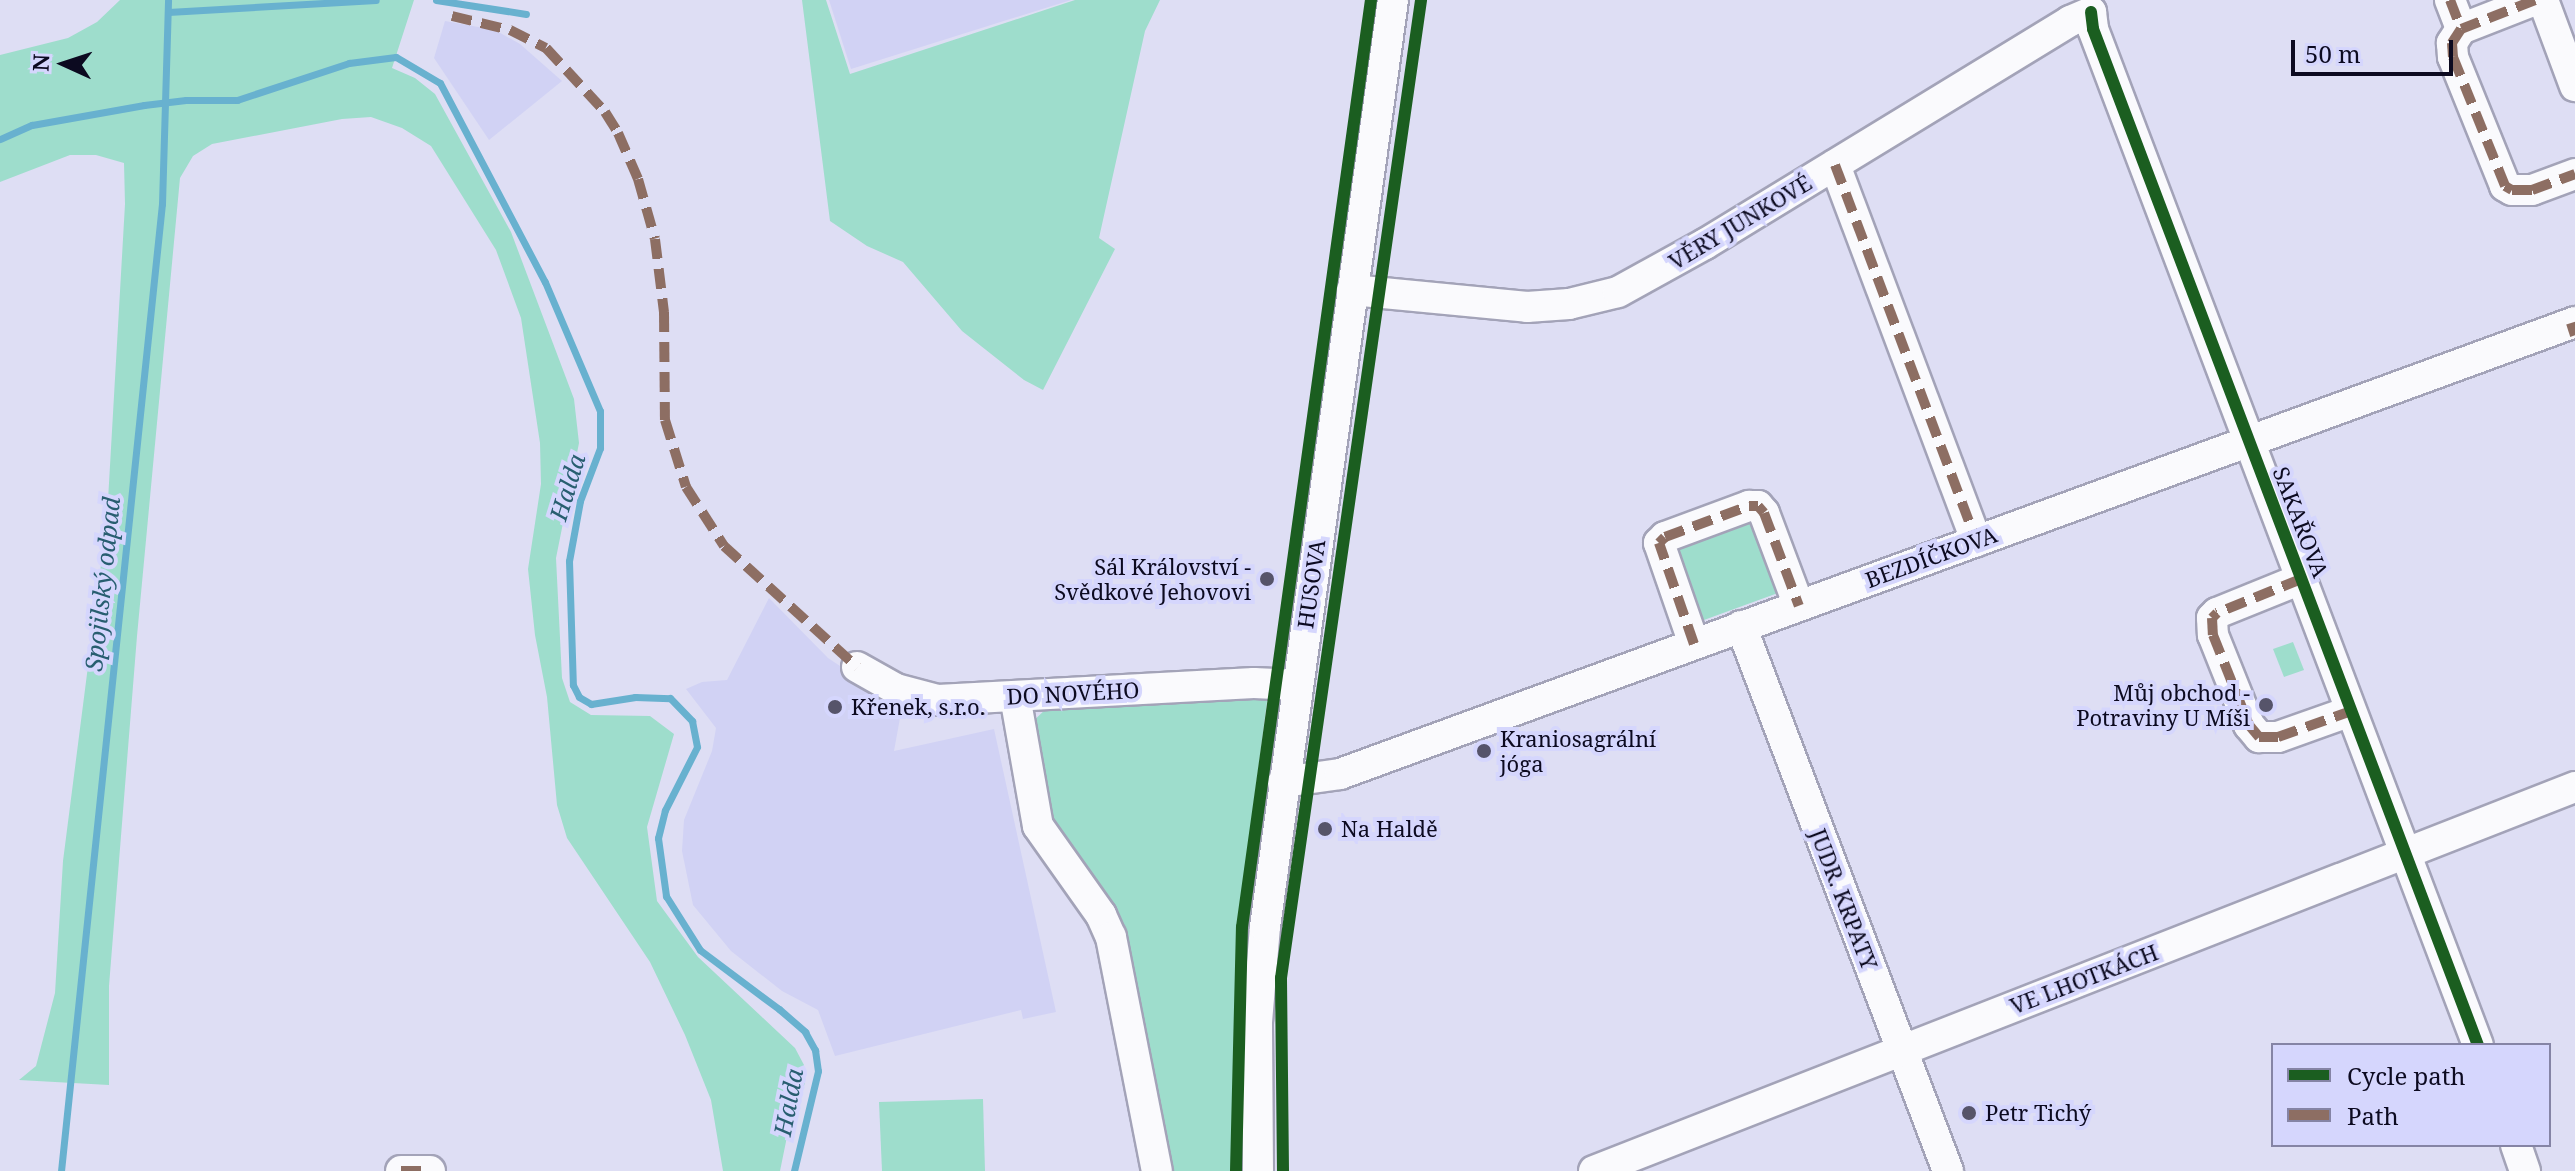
<!DOCTYPE html>
<html>
<head>
<meta charset="utf-8">
<style>
	body { margin:0 }
	#map { position:relative; width:2575px; height:1171px; overflow:hidden; background:#dedef4; font-family:"Noto Serif",serif }
	div>[style] { position:absolute }
	[style*='--x'] { left:calc(var(--x)*1px); top:calc(var(--y)*1px); width:calc(var(--w)*1px); rotate:calc(var(--a)*1deg) }
	.built>* { inset:0; background:#d1d2f4 }
	.green>* { inset:0; background:#9eddcc }
	.stream>* { height:7px; margin:-3.5px; padding:0 3.5px; transform-origin:3.5px; border-radius:3.5px; background:#68b1cf }
	.roads { filter:drop-shadow(2px 0 #a3a3b8) drop-shadow(-2px 0 #a3a3b8) drop-shadow(0 2px #a3a3b8) drop-shadow(0 -2px #a3a3b8) }
	.minor>* { height:30px; margin:-15px; padding:0 15px; transform-origin:15px; border-radius:15px; background:#fafafd }
	.quiet>* { height:10px; margin-top:-5px; transform-origin:0; background:repeating-linear-gradient(90deg,#8d6e63 0 20px,transparent 0 30px) }
	.cycleway>* { height:12px; margin:-6px; padding:0 6px; transform-origin:6px; border-radius:6px; background:#1b5e20 }
	.dots>* { width:22px; height:22px; translate:-50% -50%; box-sizing:border-box; border:4px solid #d5d6fd; border-radius:50% }
	span { translate:-50% -50%; white-space:nowrap; text-align:center; line-height:1.15; -webkit-text-stroke:8px #d5d6fd; paint-order:stroke }
	.street-label { font-size:22px; color:#0c0a20 }
	.poi-label { font-size:22px; color:#0c0a20 }
	.right { translate:-100% -50%; text-align:right }
	.left { translate:0 -50%; text-align:left }
	.water-label { font-size:24px; color:#285e70; font-style:italic }
	.legend { position:absolute; left:2271px; top:1043px; width:280px; height:104px; box-sizing:border-box; background:#d5d6fd; border:2px solid #8584a5; margin:0; padding:10px 14px; list-style:none; font-size:24px; color:#0c0a20 }
	.legend li { display:flex; align-items:center; gap:16px; height:40px }
	.legend b { width:40px; border:2px solid #8584a5 }
	.north { position:absolute; left:24px; top:24px; width:80px; height:80px; -webkit-text-stroke:6px #d5d6fd; paint-order:stroke; rotate:273deg; font-size:22px; font-weight:700; line-height:32px; text-align:center; color:#0c0a20 }
	.north::after { content:''; display:block; margin:auto; width:28px; height:36px; background:#0c0a20; clip-path:polygon(50% 0,100% 100%,50% 72%,0 100%) }
	.scale { position:absolute; left:2291px; top:40px; width:162px; height:36px; box-sizing:border-box; border:4px solid #0c0a20; border-top:0; padding-left:10px; font-size:24px; line-height:28px; white-space:nowrap; color:#0c0a20; -webkit-text-stroke:6px #d5d6fd; paint-order:stroke }
</style>
</head>
<body>
<div id="map">
	<div class="built">
		<div style="clip-path:polygon(829px 0,1071px 0,851px 69px)"></div>
		<div style="clip-path:polygon(445px 21px,495px 30px,520px 44px,562px 81px,489px 140px,434px 58px)"></div>
		<div style="clip-path:polygon(769px 598px,828px 658px,902px 707px,894px 751px,994px 729px,1056px 1012px,1023px 1019px,1021px 1010px,835px 1056px,818px 1010px,782px 991px,731px 951px,693px 905px,682px 851px,684px 820px,712px 751px,716px 728px,686px 689px,702px 682px,727px 680px)"></div>
	</div>
	<div class="green">
		<div style="clip-path:polygon(120px 0,414px 0,392px 68px,415px 78px,435px 94px,511px 232px,574px 399px,579px 443px,556px 558px,562px 678px,570px 702px,591px 715px,650px 716px,674px 734px,647px 827px,657px 901px,698px 957px,795px 1048px,804px 1065px,805px 1083px,790px 1122px,780px 1171px,723px 1171px,711px 1100px,685px 1035px,650px 962px,567px 838px,557px 805px,547px 697px,535px 635px,528px 569px,541px 484px,540px 443px,521px 318px,496px 250px,431px 146px,402px 128px,371px 117px,342px 119px,212px 144px,193px 156px,180px 178px,137px 636px,109px 986px,109px 1085px,19px 1080px,36px 1066px,55px 993px,63px 861px,107px 518px,125px 204px,124px 163px,96px 155px,70px 155px,0 182px,0 55px,68px 38px,97px 22px)"></div>
		<div style="clip-path:polygon(802px 0,826px 0,850px 74px,1075px 0,1160px 0,1145px 31px,1099px 238px,1115px 249px,1043px 390px,1024px 380px,962px 331px,903px 262px,867px 246px,830px 221px)"></div>
		<div style="clip-path:polygon(1751px 515px,1786px 590px,1693px 624px,1672px 545px)"></div>
		<div style="clip-path:polygon(2293px 642px,2304px 670px,2284px 677px,2273px 649px)"></div>
		<div style="clip-path:polygon(1268px 694px,1238px 924px,1231px 1171px,1169px 1171px,1125px 950px,1050px 829px,1029px 725px,1047px 708px)"></div>
		<div style="clip-path:polygon(1250px 904px,1255px 904px,1246px 1171px,1241px 1171px,1243px 990px)"></div>
		<div style="clip-path:polygon(983px 1099px,985px 1171px,882px 1171px,879px 1102px)"></div>
	</div>
	<div class="stream">
		<div style="--x:436;--y:0;--w:91;--a:8.8"></div>
		<div style="--x:168;--y:12;--w:208;--a:-3.3"></div>
		<div style="--x:0;--y:139;--w:35;--a:-24"></div>
		<div style="--x:32;--y:125;--w:114;--a:-10.1"></div>
		<div style="--x:144;--y:105;--w:42;--a:-6.8"></div>
		<div style="--x:186;--y:100;--w:51;--a:0"></div>
		<div style="--x:237;--y:100;--w:118;--a:-18.3"></div>
		<div style="--x:349;--y:63;--w:47;--a:-7.3"></div>
		<div style="--x:396;--y:57;--w:51;--a:30.6"></div>
		<div style="--x:440;--y:83;--w:225;--a:62.2"></div>
		<div style="--x:545;--y:282;--w:140;--a:66.9"></div>
		<div style="--x:600;--y:411;--w:37;--a:90"></div>
		<div style="--x:600;--y:448;--w:57;--a:110.7"></div>
		<div style="--x:580;--y:501;--w:61;--a:100.4"></div>
		<div style="--x:569;--y:561;--w:124;--a:88.2"></div>
		<div style="--x:573;--y:685;--w:13;--a:63"></div>
		<div style="--x:579;--y:697;--w:14;--a:30"></div>
		<div style="--x:591;--y:704;--w:45;--a:-9"></div>
		<div style="--x:635;--y:697;--w:35;--a:2"></div>
		<div style="--x:670;--y:698;--w:32;--a:46"></div>
		<div style="--x:692;--y:721;--w:26;--a:79"></div>
		<div style="--x:697;--y:747;--w:71;--a:116.9"></div>
		<div style="--x:665;--y:810;--w:29;--a:104"></div>
		<div style="--x:658;--y:838;--w:59;--a:82.1"></div>
		<div style="--x:666;--y:896;--w:64;--a:57.8"></div>
		<div style="--x:700;--y:950;--w:99;--a:36.8"></div>
		<div style="--x:779;--y:1009;--w:35;--a:41"></div>
		<div style="--x:805;--y:1032;--w:21;--a:61"></div>
		<div style="--x:815;--y:1050;--w:21;--a:82"></div>
		<div style="--x:818;--y:1071;--w:103;--a:103.5"></div>
		<div style="--x:61;--y:1171;--w:972;--a:-84.04"></div>
		<div style="--x:162;--y:204;--w:204;--a:-88.3"></div>
	</div>
	<div class="roads">
		<div class="minor">
			<div style="--x:2450;--y:0;--w:31;--a:69"></div>
			<div style="--x:2535;--y:0;--w:79;--a:158.6"></div>
			<div style="--x:2461;--y:29;--w:17;--a:123"></div>
			<div style="--x:2452;--y:43;--w:14;--a:86"></div>
			<div style="--x:2453;--y:57;--w:139;--a:68"></div>
			<div style="--x:2505;--y:186;--w:8;--a:30"></div>
			<div style="--x:2512;--y:190;--w:20;--a:0"></div>
			<div style="--x:2532;--y:190;--w:46;--a:-20.4"></div>
			<div style="--x:2543;--y:0;--w:92;--a:69.6"></div>
			<div style="--x:2091;--y:12;--w:17;--a:83"></div>
			<div style="--x:2093;--y:29;--w:1086;--a:69.25"></div>
			<div style="--x:1835;--y:165;--w:402;--a:69.4"></div>
			<div style="--x:1352;--y:290;--w:176;--a:5.5"></div>
			<div style="--x:1527;--y:307;--w:42;--a:-4.1"></div>
			<div style="--x:1569;--y:304;--w:50;--a:-13.8"></div>
			<div style="--x:1618;--y:292;--w:99;--a:-28.9"></div>
			<div style="--x:1705;--y:244;--w:428;--a:-31.4"></div>
			<div style="--x:2070;--y:21;--w:23;--a:-23"></div>
			<div style="--x:2301;--y:579;--w:91;--a:158"></div>
			<div style="--x:2217;--y:613;--w:7;--a:135"></div>
			<div style="--x:2212;--y:618;--w:17;--a:87"></div>
			<div style="--x:2213;--y:635;--w:97;--a:68.2"></div>
			<div style="--x:2249;--y:725;--w:16;--a:50"></div>
			<div style="--x:2259;--y:737;--w:19;--a:0"></div>
			<div style="--x:2278;--y:737;--w:77;--a:-19.6"></div>
			<div style="--x:1741;--y:626;--w:583;--a:69.2"></div>
			<div style="--x:1694;--y:644;--w:107;--a:-109.1"></div>
			<div style="--x:1659;--y:543;--w:8;--a:-45"></div>
			<div style="--x:1665;--y:537;--w:90;--a:-20.3"></div>
			<div style="--x:1749;--y:506;--w:9;--a:0"></div>
			<div style="--x:1758;--y:506;--w:9;--a:49"></div>
			<div style="--x:1764;--y:513;--w:99;--a:69.4"></div>
			<div style="--x:857;--y:667;--w:45;--a:29.4"></div>
			<div style="--x:896;--y:689;--w:43;--a:14.7"></div>
			<div style="--x:938;--y:700;--w:316;--a:-3.1"></div>
			<div style="--x:1254;--y:683;--w:43;--a:2.7"></div>
			<div style="--x:1015;--y:696;--w:132;--a:80"></div>
			<div style="--x:1038;--y:826;--w:109;--a:54.7"></div>
			<div style="--x:1101;--y:915;--w:24;--a:66"></div>
			<div style="--x:1111;--y:937;--w:238;--a:78.9"></div>
			<div style="--x:1283;--y:782;--w:58;--a:-8"></div>
			<div style="--x:1340;--y:774;--w:1315;--a:-20.1"></div>
			<div style="--x:2516;--y:1145;--w:28;--a:71"></div>
			<div style="--x:401;--y:1171;--w:29;--a:0"></div>
			<div style="--x:1258;--y:1171;--w:149;--a:-90.4"></div>
			<div style="--x:1257;--y:1022;--w:95;--a:-85.2"></div>
			<div style="--x:1265;--y:927;--w:936;--a:-82.14"></div>
			<div style="--x:1594;--y:1171;--w:1053;--a:-21.38"></div>
		</div>
	</div>
	<div class="quiet">
		<div style="--x:2450;--y:0;--w:31;--a:69"></div>
		<div style="--x:2535;--y:0;--w:79;--a:158.6"></div>
		<div style="--x:2461;--y:29;--w:17;--a:123"></div>
		<div style="--x:2452;--y:43;--w:14;--a:86"></div>
		<div style="--x:2453;--y:57;--w:139;--a:68"></div>
		<div style="--x:2505;--y:186;--w:8;--a:30"></div>
		<div style="--x:2512;--y:190;--w:20;--a:0"></div>
		<div style="--x:2532;--y:190;--w:46;--a:-20.4"></div>
		<div style="--x:452;--y:16;--w:60;--a:13.6"></div>
		<div style="--x:510;--y:30;--w:40;--a:26.6"></div>
		<div style="--x:546;--y:48;--w:87;--a:47.3"></div>
		<div style="--x:605;--y:112;--w:25;--a:58"></div>
		<div style="--x:618;--y:133;--w:50;--a:66.5"></div>
		<div style="--x:638;--y:179;--w:62;--a:74.2"></div>
		<div style="--x:655;--y:239;--w:74;--a:83"></div>
		<div style="--x:664;--y:312;--w:108;--a:89.5"></div>
		<div style="--x:665;--y:420;--w:70;--a:72.6"></div>
		<div style="--x:686;--y:487;--w:70;--a:57.2"></div>
		<div style="--x:724;--y:546;--w:180;--a:42.3"></div>
		<div style="--x:1835;--y:165;--w:402;--a:69.4"></div>
		<div style="--x:2571;--y:323;--w:13;--a:72"></div>
		<div style="--x:2301;--y:579;--w:91;--a:158"></div>
		<div style="--x:2217;--y:613;--w:7;--a:135"></div>
		<div style="--x:2212;--y:618;--w:17;--a:87"></div>
		<div style="--x:2213;--y:635;--w:97;--a:68.2"></div>
		<div style="--x:2249;--y:725;--w:16;--a:50"></div>
		<div style="--x:2259;--y:737;--w:19;--a:0"></div>
		<div style="--x:2278;--y:737;--w:77;--a:-19.6"></div>
		<div style="--x:1694;--y:644;--w:107;--a:-109.1"></div>
		<div style="--x:1659;--y:543;--w:8;--a:-45"></div>
		<div style="--x:1665;--y:537;--w:90;--a:-20.3"></div>
		<div style="--x:1749;--y:506;--w:9;--a:0"></div>
		<div style="--x:1758;--y:506;--w:9;--a:49"></div>
		<div style="--x:1764;--y:513;--w:99;--a:69.4"></div>
		<div style="--x:401;--y:1171;--w:29;--a:0"></div>
	</div>
	<div class="cycleway">
		<div style="--x:2091;--y:12;--w:17;--a:83"></div>
		<div style="--x:2093;--y:29;--w:1086;--a:69.25"></div>
		<div style="--x:1236;--y:1171;--w:244;--a:-88.6"></div>
		<div style="--x:1242;--y:927;--w:936;--a:-82.08"></div>
		<div style="--x:1283;--y:1171;--w:193;--a:-90.6"></div>
		<div style="--x:1281;--y:978;--w:988;--a:-81.85"></div>
	</div>
	<div class="dots">
		<div style="left:1267px;top:579px;background:#56546a"></div>
		<div style="left:2266px;top:705px;background:#56546a"></div>
		<div style="left:835px;top:707px;background:#56546a"></div>
		<div style="left:1484px;top:751px;background:#56546a"></div>
		<div style="left:1325px;top:829px;background:#56546a"></div>
		<div style="left:1969px;top:1113px;background:#56546a"></div>
	</div>
	<div class="street-label">
		<span style="left:1740px;top:222px;rotate:-31deg">VĚRY JUNKOVÉ</span>
		<span style="left:2301px;top:522px;rotate:69deg">SAKAŘOVA</span>
		<span style="left:1931px;top:557px;rotate:-20deg">BEZDÍČKOVA</span>
		<span style="left:1311px;top:584px;rotate:-82deg">HUSOVA</span>
		<span style="left:1073px;top:693px;rotate:-3deg">DO NOVÉHO</span>
		<span style="left:1844px;top:899px;rotate:69deg">JUDR. KRPATY</span>
		<span style="left:2084px;top:979px;rotate:-21deg">VE LHOTKÁCH</span>
	</div>
	<div class="poi-label">
		<span class="right" style="left:1251px;top:579px">Sál Království -<br>Svědkové Jehovovi</span>
		<span class="right" style="left:2250px;top:705px">Můj obchod -<br>Potraviny U Míši</span>
		<span class="left" style="left:851px;top:707px">Křenek, s.r.o.</span>
		<span class="left" style="left:1500px;top:751px">Kraniosagrální<br>jóga</span>
		<span class="left" style="left:1341px;top:829px">Na Haldě</span>
		<span class="left" style="left:1985px;top:1113px">Petr Tichý</span>
	</div>
	<div class="water-label">
		<span style="left:567px;top:487px;rotate:-73deg">Halda</span>
		<span style="left:102px;top:584px;rotate:-84deg">Spojilský odpad</span>
		<span style="left:788px;top:1102px;rotate:-79deg">Halda</span>
	</div>
	<ul class="legend">
	<li><b style="height:10px;background:#1b5e20"></b>Cycle path</li>
	<li><b style="height:10px;background:#8d6e63"></b>Path</li>
	</ul>
	<div class="north">N</div>
	<div class="scale">50 m</div>
</div>
</body>
</html>
